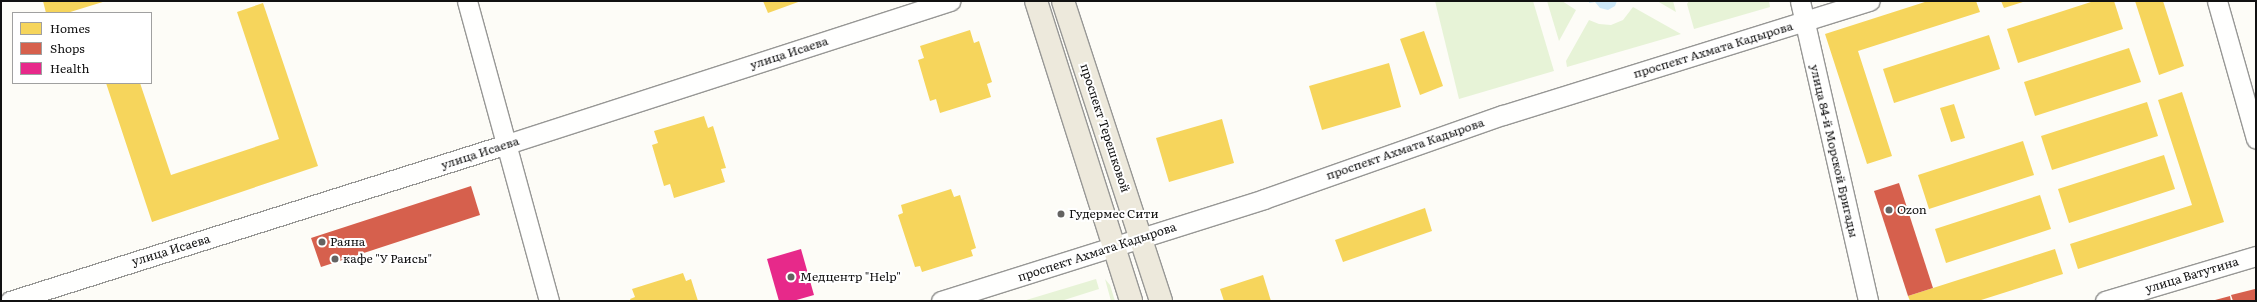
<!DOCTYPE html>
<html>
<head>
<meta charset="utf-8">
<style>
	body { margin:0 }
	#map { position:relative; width:2257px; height:302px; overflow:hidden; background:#fdfcf7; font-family:Literata,serif }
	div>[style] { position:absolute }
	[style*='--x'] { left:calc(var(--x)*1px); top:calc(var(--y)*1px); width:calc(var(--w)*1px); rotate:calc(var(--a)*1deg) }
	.green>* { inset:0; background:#e7f3d7 }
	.water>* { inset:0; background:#cde8f7 }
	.homes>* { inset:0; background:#f6d55c }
	.shops>* { inset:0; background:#d6604d }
	.health>* { inset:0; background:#e7298a }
	.roads { filter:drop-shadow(1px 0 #979795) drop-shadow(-1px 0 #979795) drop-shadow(0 1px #979795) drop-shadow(0 -1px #979795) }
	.minor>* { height:19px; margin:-9.5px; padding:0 9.5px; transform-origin:9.5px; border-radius:9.5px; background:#fffffe }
	.major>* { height:22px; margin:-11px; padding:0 11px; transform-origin:11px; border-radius:11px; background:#ede9dc }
	.dots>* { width:11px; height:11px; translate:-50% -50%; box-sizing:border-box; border:2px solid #fff; border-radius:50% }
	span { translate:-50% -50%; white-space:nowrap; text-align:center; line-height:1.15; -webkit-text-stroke:4px #fff; paint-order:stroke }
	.street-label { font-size:12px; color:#111 }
	.poi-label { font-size:12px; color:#111 }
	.left { translate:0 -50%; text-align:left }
	.frame { position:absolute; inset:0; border:2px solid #111; pointer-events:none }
	.legend { position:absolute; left:12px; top:12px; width:140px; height:72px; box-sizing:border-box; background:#fff; border:1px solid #a0a0a0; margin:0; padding:5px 7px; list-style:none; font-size:12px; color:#111 }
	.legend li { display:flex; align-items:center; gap:8px; height:20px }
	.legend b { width:20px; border:1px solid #a0a0a0 }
</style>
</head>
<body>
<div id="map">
	<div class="green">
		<div style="clip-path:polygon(1435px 1px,1533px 1px,1554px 71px,1459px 99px)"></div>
		<div style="clip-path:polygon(1547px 1px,1562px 1px,1576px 10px,1559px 41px)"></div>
		<div style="clip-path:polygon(1657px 1px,1673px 1px,1676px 12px)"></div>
		<div style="clip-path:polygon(1689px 1px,1769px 1px,1770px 7px,1694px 29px,1687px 4px)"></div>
		<div style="clip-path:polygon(1633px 7px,1681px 34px,1567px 67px,1566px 61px,1589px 20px,1599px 24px,1611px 25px,1623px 20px)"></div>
		<div style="clip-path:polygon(1096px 279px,1099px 289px,1061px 301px,1023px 301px)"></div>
		<div style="clip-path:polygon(1105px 279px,1110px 285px,1115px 301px,1111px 301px)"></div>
	</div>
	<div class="water">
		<div style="clip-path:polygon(1589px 1px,1617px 1px,1615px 6px,1608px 10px,1600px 8px,1595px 2px,1589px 3px)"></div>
	</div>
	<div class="homes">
		<div style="clip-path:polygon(43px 1px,106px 1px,67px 13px,46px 13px)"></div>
		<div style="clip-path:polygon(763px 1px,801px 1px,768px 13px)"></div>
		<div style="clip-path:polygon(1928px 1px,1976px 1px,1980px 12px,1858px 51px,1892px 156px,1867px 164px,1825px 34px)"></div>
		<div style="clip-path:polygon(2001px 1px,2026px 1px,2004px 8px)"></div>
		<div style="clip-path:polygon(2094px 1px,2114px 1px,2123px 29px,2018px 63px,2007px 29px)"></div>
		<div style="clip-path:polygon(2135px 1px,2163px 1px,2184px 66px,2159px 75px)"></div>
		<div style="clip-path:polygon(263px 3px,318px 166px,152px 222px,106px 83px,140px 83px,171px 175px,279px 139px,237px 12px)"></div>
		<div style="clip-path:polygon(970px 30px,974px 43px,979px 41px,992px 82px,987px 84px,991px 97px,940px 113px,936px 99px,930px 101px,918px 60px,924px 58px,920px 46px)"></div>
		<div style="clip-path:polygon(1424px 31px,1443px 86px,1420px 95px,1400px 39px)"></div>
		<div style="clip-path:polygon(1989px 35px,2000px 69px,1894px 103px,1883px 69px)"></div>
		<div style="clip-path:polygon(2129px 48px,2141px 82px,2035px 116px,2024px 82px)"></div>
		<div style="clip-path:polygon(1389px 63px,1401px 107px,1322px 130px,1309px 86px)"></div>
		<div style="clip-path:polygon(2182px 92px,2224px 222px,2078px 269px,2070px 244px,2192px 205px,2158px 100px)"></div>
		<div style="clip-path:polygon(2147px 102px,2158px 136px,2052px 170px,2041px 136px)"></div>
		<div style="clip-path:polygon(1954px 104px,1965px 138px,1951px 142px,1940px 108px)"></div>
		<div style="clip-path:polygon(704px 116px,708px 128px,713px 126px,726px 168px,721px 169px,725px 182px,674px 198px,670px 184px,664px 186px,652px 145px,658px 143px,654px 131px)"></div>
		<div style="clip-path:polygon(1222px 119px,1234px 163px,1169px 182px,1156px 138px)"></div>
		<div style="clip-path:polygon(2023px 141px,2034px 175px,1929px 209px,1918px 175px)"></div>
		<div style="clip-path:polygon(2164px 155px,2175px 189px,2069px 223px,2058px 189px)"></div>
		<div style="clip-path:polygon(951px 189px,954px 197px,960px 195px,976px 248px,971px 250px,973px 256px,922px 272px,920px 266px,915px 267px,898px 215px,903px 213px,901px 205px)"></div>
		<div style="clip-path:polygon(2040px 195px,2051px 229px,1946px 263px,1935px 229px)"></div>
		<div style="clip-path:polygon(1425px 208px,1432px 231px,1343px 262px,1335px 240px)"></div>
		<div style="clip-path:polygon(2055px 249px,2063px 274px,1978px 301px,1910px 301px,1908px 296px)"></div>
		<div style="clip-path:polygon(683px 273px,686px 281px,691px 279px,698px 301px,631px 301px,630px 299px,635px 297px,632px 289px)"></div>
		<div style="clip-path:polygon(1263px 275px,1271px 301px,1224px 301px,1220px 289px)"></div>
	</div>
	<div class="shops">
		<div style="clip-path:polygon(1899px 183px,1933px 288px,1908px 296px,1874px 191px)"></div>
		<div style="clip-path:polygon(471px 186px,480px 215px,321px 267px,311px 238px)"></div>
		<div style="clip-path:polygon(2255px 289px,2256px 301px,2233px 301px,2231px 295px)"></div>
		<div style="clip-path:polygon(2230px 296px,2231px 301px,2216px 301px,2215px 300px)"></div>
	</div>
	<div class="health">
		<div style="clip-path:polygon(801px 249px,814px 295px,793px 301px,779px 301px,767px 259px)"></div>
	</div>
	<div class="roads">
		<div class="minor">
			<div style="--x:467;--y:1;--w:311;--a:74.7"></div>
			<div style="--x:1800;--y:1;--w:308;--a:77.2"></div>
			<div style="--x:2217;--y:1;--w:143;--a:74.2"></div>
			<div style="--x:10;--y:301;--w:521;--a:-17.53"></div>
			<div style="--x:507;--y:144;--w:466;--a:-17.9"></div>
			<div style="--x:941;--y:301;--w:339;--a:-17.5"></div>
			<div style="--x:1264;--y:199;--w:253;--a:-19.4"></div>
			<div style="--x:1503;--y:115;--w:384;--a:-17.3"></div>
			<div style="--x:2105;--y:301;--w:158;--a:-16.6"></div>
		</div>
		<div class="major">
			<div style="--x:1036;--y:1;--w:315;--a:72.4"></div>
			<div style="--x:1063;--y:1;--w:316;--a:71.9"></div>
		</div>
	</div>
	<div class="dots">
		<div style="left:1889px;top:210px;background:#646362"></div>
		<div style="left:1061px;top:214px;background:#646362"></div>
		<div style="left:322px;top:242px;background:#646362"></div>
		<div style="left:335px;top:259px;background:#646362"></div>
		<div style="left:791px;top:277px;background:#646362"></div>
	</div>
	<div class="street-label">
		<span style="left:1713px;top:50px;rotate:-17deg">проспект Ахмата Кадырова</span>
		<span style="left:789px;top:53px;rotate:-18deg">улица Исаева</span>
		<span style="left:1105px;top:128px;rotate:72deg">проспект Терешковой</span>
		<span style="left:1405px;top:149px;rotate:-19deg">проспект Ахмата Кадырова</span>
		<span style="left:1834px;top:151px;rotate:77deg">улица 84-й Морской Бригады</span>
		<span style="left:480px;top:153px;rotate:-18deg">улица Исаева</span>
		<span style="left:171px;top:250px;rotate:-17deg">улица Исаева</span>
		<span style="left:1097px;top:252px;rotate:-18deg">проспект Ахмата Кадырова</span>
		<span style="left:2192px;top:275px;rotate:-17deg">улица Ватутина</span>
	</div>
	<div class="poi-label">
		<span class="left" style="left:1897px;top:210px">Ozon</span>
		<span class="left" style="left:1069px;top:214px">Гудермес Сити</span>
		<span class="left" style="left:330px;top:242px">Раяна</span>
		<span class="left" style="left:343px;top:259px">кафе "У Раисы"</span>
		<span class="left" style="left:800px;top:277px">Медцентр "Help"</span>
	</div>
	<div class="frame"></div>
	<ul class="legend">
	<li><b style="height:11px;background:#f6d55c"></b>Homes</li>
	<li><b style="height:11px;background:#d6604d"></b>Shops</li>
	<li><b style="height:11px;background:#e7298a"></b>Health</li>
	</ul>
</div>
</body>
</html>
